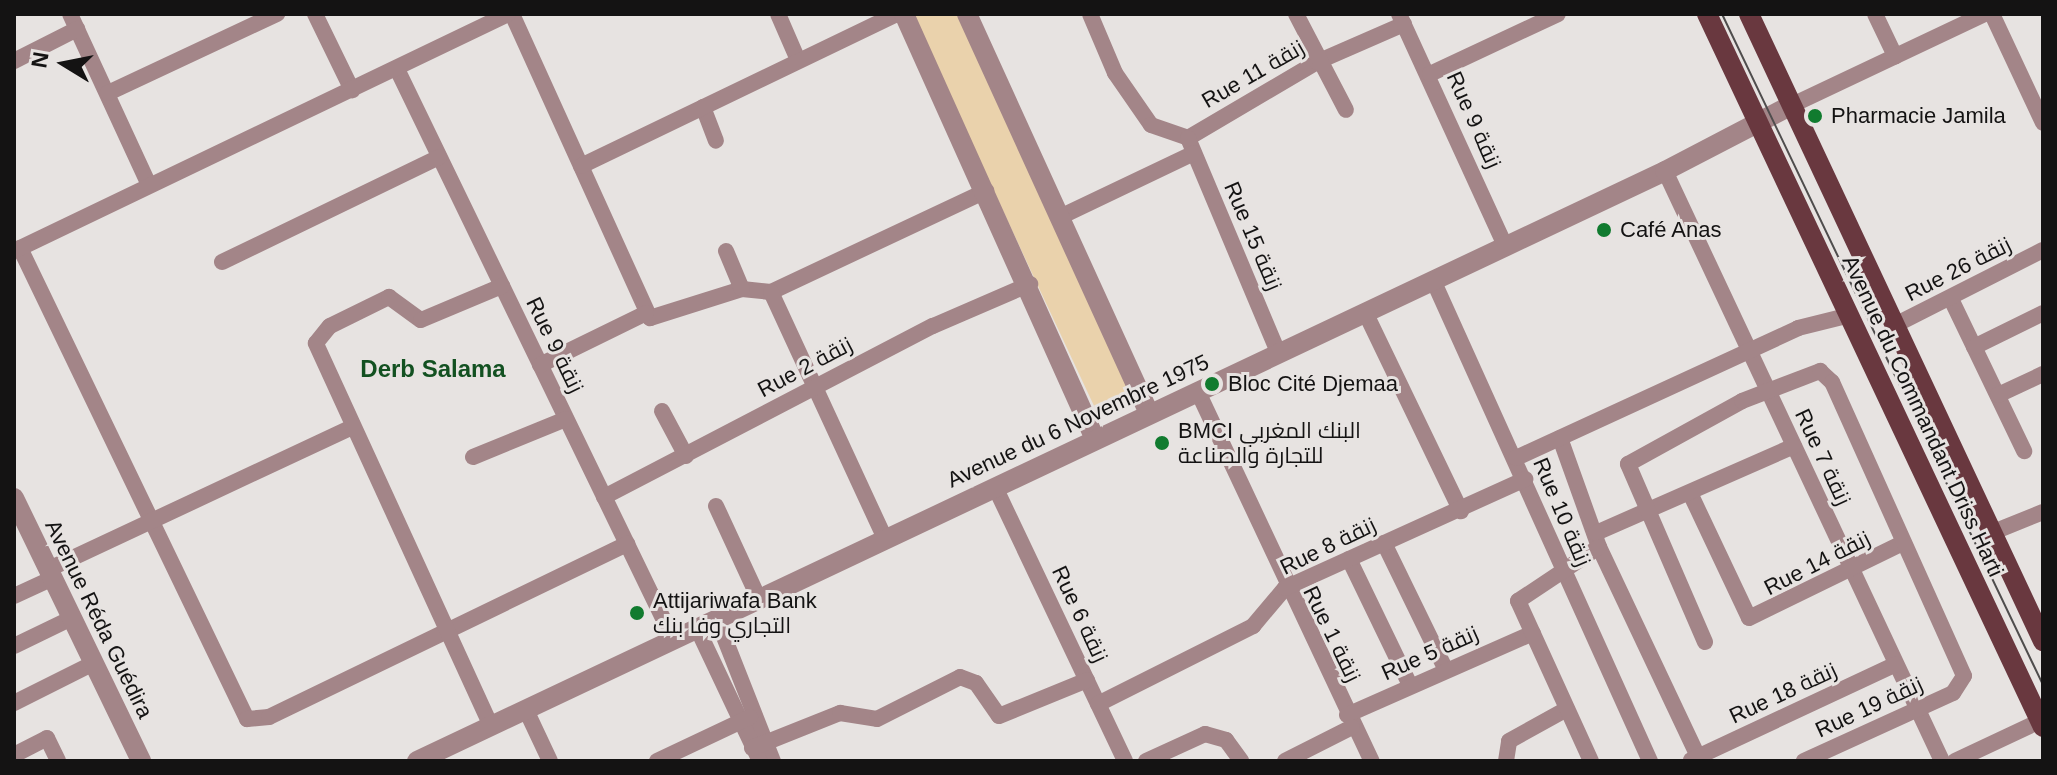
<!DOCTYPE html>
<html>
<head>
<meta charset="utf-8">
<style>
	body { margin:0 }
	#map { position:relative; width:2057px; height:775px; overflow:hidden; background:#e7e3e1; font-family:Helvetica,Cairo,sans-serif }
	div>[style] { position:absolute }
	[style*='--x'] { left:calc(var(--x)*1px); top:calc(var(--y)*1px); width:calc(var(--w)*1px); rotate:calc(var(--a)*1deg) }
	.green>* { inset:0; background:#ead2ac }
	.minor>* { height:16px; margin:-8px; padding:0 8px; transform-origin:8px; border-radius:8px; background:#a38588 }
	.tertiary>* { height:20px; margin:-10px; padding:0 10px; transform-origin:10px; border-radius:10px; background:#a38588 }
	.primary>* { height:20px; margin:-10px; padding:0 10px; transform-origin:10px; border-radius:10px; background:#69383f }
	.tram>* { height:2px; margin:-1px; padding:0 1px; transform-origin:1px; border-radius:1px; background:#4f4d4d }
	.dots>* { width:22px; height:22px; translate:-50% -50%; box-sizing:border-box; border:4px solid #e7e3e1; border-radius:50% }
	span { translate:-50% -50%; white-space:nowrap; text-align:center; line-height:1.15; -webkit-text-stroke:6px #e7e3e1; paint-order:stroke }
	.street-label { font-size:22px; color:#141313 }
	.poi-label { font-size:22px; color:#141313 }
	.left { translate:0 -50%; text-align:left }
	.neighbourhood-label { font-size:24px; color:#135121; font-weight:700 }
	.frame { position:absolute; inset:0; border:16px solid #141313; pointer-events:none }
	.north { position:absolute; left:24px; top:24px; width:80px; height:80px; -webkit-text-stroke:6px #e7e3e1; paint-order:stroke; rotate:280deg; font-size:22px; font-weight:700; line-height:32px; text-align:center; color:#141313 }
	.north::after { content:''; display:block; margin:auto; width:28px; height:36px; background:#141313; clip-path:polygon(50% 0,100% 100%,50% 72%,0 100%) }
</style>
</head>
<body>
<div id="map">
	<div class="green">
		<div style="clip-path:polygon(911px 14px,960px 14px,1131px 388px,1095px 408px)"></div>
	</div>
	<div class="minor">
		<div style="--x:70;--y:14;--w:186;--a:65.2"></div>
		<div style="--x:315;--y:14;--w:85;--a:64"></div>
		<div style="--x:512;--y:14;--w:334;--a:65.6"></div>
		<div style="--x:650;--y:318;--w:96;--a:-17.5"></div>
		<div style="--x:742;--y:289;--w:29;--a:6"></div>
		<div style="--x:771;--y:292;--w:238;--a:-25.2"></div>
		<div style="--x:778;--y:14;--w:50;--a:66.5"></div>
		<div style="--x:1090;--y:14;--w:64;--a:67"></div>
		<div style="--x:1115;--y:73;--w:63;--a:55.3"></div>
		<div style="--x:1151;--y:125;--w:39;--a:19"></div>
		<div style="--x:1188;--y:138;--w:150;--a:-30.5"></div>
		<div style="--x:1317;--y:62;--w:95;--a:-23.6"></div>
		<div style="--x:1296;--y:14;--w:108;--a:62.5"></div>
		<div style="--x:1399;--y:14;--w:255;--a:65.4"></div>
		<div style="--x:1875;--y:14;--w:47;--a:64.5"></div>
		<div style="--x:1992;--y:14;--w:120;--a:64.9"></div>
		<div style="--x:14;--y:61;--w:71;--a:-26.9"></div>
		<div style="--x:397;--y:69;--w:633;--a:64.16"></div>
		<div style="--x:1430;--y:74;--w:141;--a:-25.1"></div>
		<div style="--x:108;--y:93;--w:187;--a:-25.1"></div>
		<div style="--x:703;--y:107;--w:36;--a:69"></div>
		<div style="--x:1788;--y:107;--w:218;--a:-25.3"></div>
		<div style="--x:1188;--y:138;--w:232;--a:67.2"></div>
		<div style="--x:581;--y:166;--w:351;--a:-25.7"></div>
		<div style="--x:1665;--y:171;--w:652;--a:64.85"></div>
		<div style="--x:1062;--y:216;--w:146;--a:-25.5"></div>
		<div style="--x:20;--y:248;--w:523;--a:64.27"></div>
		<div style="--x:247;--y:719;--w:22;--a:-5"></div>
		<div style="--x:269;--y:717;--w:398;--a:-25.8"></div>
		<div style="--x:14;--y:251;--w:548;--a:-25.63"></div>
		<div style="--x:726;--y:251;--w:41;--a:67.2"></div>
		<div style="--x:222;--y:262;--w:241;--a:-25.8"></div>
		<div style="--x:1433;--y:280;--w:528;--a:65.72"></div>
		<div style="--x:771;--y:292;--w:272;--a:65.2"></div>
		<div style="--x:1951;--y:299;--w:169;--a:64.3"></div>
		<div style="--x:1366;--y:314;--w:219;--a:64.3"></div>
		<div style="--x:1893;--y:326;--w:168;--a:-26.9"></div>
		<div style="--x:1974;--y:347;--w:77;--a:-26.2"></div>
		<div style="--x:540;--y:365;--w:118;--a:-26.1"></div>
		<div style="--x:1198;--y:392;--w:408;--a:64.8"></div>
		<div style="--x:1998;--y:395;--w:50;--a:-25"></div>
		<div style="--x:662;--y:411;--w:51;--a:61.9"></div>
		<div style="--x:1560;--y:438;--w:116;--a:70.3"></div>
		<div style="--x:1599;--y:547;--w:231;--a:64.7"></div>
		<div style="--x:473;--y:457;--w:100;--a:-22.2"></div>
		<div style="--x:1516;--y:458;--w:311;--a:-24.7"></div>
		<div style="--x:1798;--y:328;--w:54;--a:-14"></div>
		<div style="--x:995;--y:487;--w:303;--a:64.6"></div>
		<div style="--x:1690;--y:493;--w:138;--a:64.7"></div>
		<div style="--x:1749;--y:618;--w:171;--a:-26"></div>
		<div style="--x:604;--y:497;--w:371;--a:-27.5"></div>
		<div style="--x:933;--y:326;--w:106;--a:-23.4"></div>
		<div style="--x:716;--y:506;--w:102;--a:65.2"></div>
		<div style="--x:1596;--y:533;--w:216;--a:-23.7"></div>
		<div style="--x:1991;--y:533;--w:56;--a:-22"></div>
		<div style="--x:1384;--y:543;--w:139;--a:64"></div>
		<div style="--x:1349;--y:559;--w:140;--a:64.2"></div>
		<div style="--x:49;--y:569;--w:332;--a:-25.1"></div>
		<div style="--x:14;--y:596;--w:43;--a:-24.8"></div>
		<div style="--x:717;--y:619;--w:153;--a:68.5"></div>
		<div style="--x:697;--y:628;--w:147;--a:64.7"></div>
		<div style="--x:1705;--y:642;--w:194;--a:-113.4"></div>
		<div style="--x:1628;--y:464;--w:130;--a:-28.9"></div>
		<div style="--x:1742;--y:401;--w:84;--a:-21"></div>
		<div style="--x:1820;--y:371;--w:16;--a:43"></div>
		<div style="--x:1832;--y:382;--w:322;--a:65.8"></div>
		<div style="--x:1964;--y:676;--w:20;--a:123"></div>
		<div style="--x:1953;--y:693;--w:164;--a:155.5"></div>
		<div style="--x:14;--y:646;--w:64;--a:-25.8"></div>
		<div style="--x:14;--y:703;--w:89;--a:-26.6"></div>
		<div style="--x:1098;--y:704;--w:174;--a:-26.7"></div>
		<div style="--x:1253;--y:626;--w:50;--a:-49.9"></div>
		<div style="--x:1285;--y:588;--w:264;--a:-24.4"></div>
		<div style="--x:526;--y:710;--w:56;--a:64.8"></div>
		<div style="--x:1347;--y:715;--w:203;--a:-23.8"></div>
		<div style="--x:491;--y:726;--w:421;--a:-114.6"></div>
		<div style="--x:316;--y:343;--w:22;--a:-51"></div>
		<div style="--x:330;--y:326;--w:66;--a:-26.2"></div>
		<div style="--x:389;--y:297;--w:39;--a:36"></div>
		<div style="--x:421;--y:320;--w:88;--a:-22.8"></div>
		<div style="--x:752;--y:748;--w:95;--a:-21.7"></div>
		<div style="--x:840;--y:713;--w:37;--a:9"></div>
		<div style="--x:877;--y:719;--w:93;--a:-26.8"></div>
		<div style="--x:960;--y:677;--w:17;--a:21"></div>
		<div style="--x:976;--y:683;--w:40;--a:55.1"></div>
		<div style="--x:999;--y:716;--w:95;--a:-22.2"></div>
		<div style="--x:14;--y:755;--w:37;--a:-27"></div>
		<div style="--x:47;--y:738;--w:25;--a:64"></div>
		<div style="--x:1691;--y:760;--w:226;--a:-25.1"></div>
		<div style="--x:657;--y:761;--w:103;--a:-25.3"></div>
		<div style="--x:1146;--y:761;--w:65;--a:-24.6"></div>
		<div style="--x:1205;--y:734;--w:22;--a:16"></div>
		<div style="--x:1226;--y:740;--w:26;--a:54"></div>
		<div style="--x:1285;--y:761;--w:75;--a:-26.9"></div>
		<div style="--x:1506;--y:761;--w:20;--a:-81"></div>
		<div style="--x:1509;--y:741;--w:66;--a:-28.9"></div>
		<div style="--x:1591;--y:761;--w:176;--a:-114.5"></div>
		<div style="--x:1518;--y:601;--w:97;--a:-33.7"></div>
		<div style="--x:1955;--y:761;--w:94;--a:-25.2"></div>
	</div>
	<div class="tertiary">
		<div style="--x:904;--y:14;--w:466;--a:65.8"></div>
		<div style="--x:967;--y:14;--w:439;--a:65.5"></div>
		<div style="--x:14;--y:498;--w:292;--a:64.2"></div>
		<div style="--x:417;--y:761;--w:1380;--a:-25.3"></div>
		<div style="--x:1665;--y:171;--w:139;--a:-27.5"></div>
	</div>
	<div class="primary">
		<div style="--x:1707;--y:14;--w:788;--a:64.77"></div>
		<div style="--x:1749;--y:14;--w:693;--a:64.88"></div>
	</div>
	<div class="tram">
		<div style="--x:1722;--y:14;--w:744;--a:64.43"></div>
	</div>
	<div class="dots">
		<div style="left:1815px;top:116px;background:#117b2f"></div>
		<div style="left:1604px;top:230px;background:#117b2f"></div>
		<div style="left:1212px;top:384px;background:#117b2f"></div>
		<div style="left:1162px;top:443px;background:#117b2f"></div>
		<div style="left:637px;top:613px;background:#117b2f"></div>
	</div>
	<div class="street-label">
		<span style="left:1253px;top:74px;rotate:-30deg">Rue 11 زنقة</span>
		<span style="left:1474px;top:120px;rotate:66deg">Rue 9 زنقة</span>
		<span style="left:1253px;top:236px;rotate:67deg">Rue 15 زنقة</span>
		<span style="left:1958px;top:269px;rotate:-27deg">Rue 26 زنقة</span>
		<span style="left:555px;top:345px;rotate:64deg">Rue 9 زنقة</span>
		<span style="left:805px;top:367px;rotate:-28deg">Rue 2 زنقة</span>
		<span style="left:1923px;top:416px;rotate:65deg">Avenue du Commandant Driss Harti</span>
		<span style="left:1078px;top:421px;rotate:-25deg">Avenue du 6 Novembre 1975</span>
		<span style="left:1823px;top:457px;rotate:65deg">Rue 7 زنقة</span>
		<span style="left:1562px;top:512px;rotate:67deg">Rue 10 زنقة</span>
		<span style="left:1328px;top:546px;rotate:-26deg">Rue 8 زنقة</span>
		<span style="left:1817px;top:563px;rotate:-27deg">Rue 14 زنقة</span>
		<span style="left:1080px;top:614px;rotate:65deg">Rue 6 زنقة</span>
		<span style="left:99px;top:619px;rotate:64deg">Avenue Réda Guédira</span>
		<span style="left:1332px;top:634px;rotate:64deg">Rue 1 زنقة</span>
		<span style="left:1430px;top:653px;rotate:-24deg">Rue 5 زنقة</span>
		<span style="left:1783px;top:693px;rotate:-25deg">Rue 18 زنقة</span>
		<span style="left:1869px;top:707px;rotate:-25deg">Rue 19 زنقة</span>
	</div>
	<div class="poi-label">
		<span class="left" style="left:1831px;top:116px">Pharmacie Jamila</span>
		<span class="left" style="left:1620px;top:230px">Café Anas</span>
		<span class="left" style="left:1228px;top:384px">Bloc Cité Djemaa</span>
		<span class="left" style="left:1178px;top:443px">BMCI البنك المغربي<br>للتجارة والصناعة</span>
		<span class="left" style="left:653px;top:613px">Attijariwafa Bank<br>التجاري وفا بنك</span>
	</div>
	<div class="neighbourhood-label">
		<span style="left:433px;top:369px">Derb Salama</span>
	</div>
	<div class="frame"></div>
	<div class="north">N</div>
</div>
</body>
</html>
